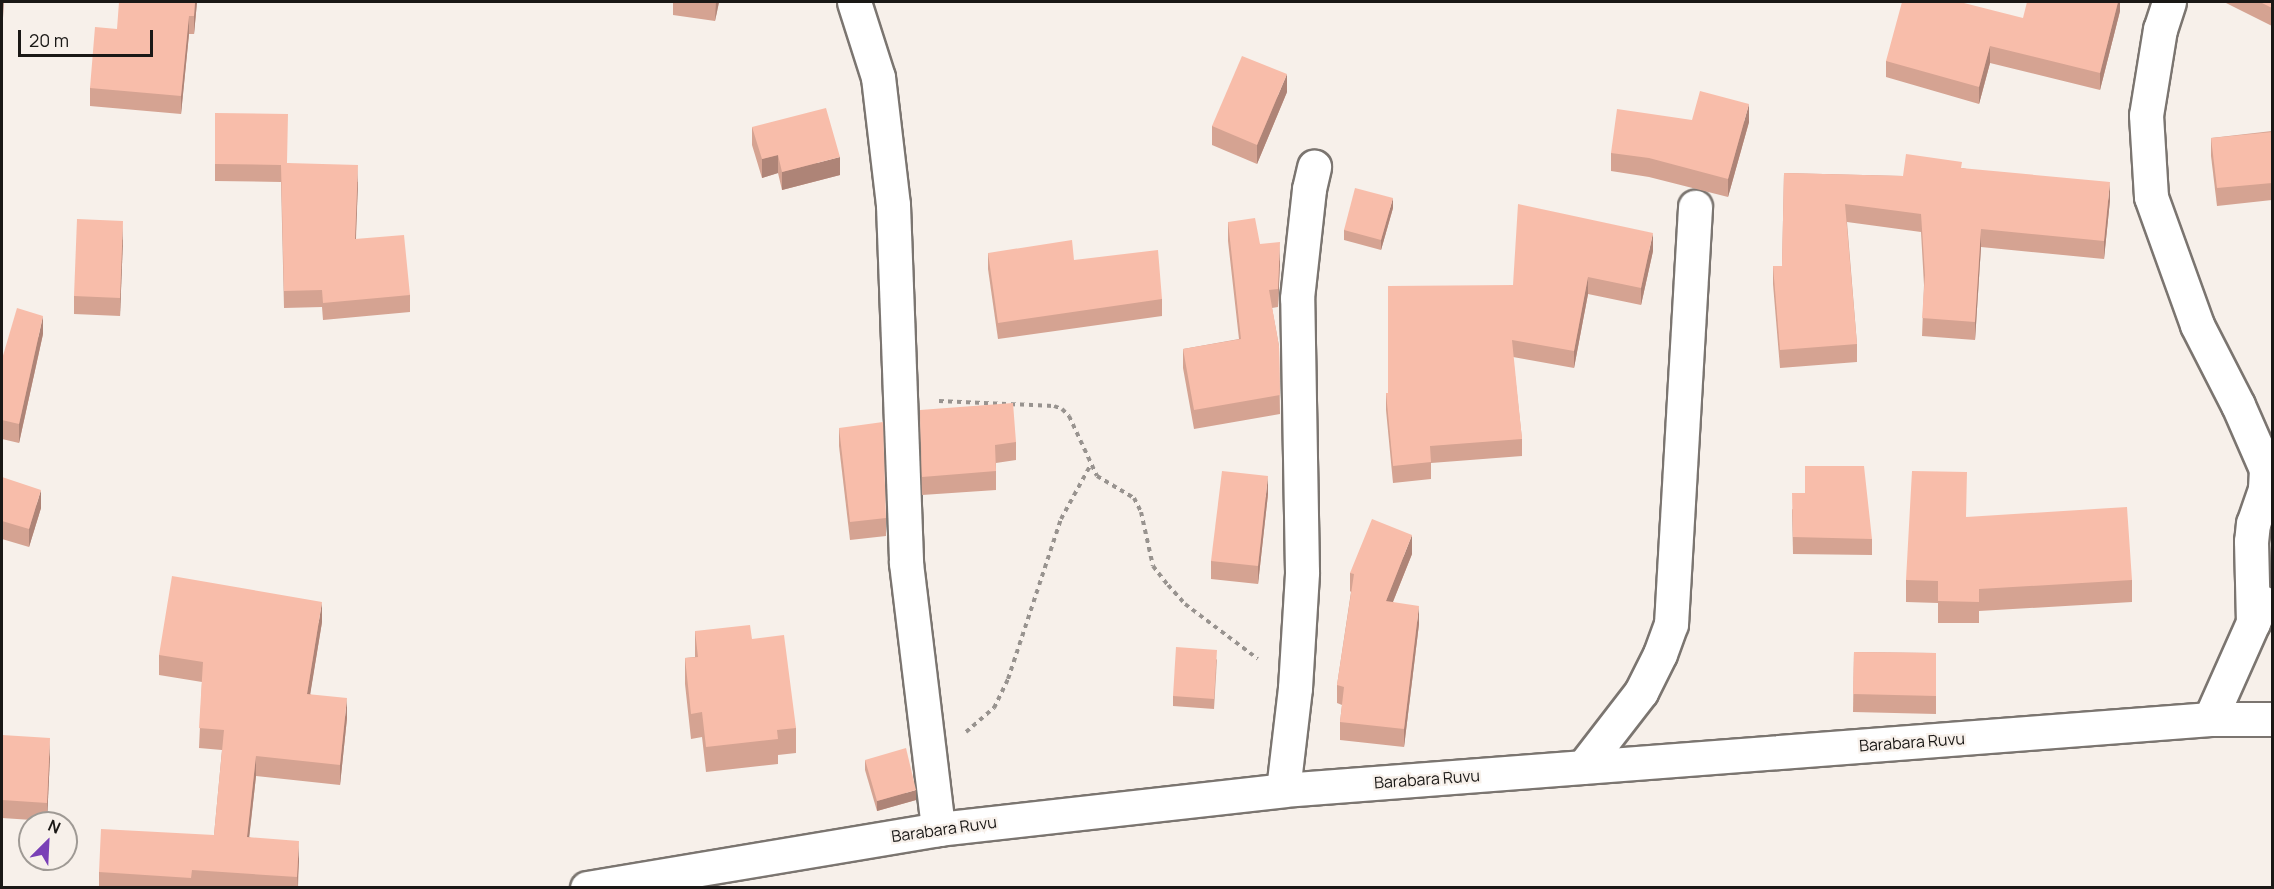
<!DOCTYPE html>
<html>
<head>
<meta charset="utf-8">
<style>
	body { margin:0 }
	#map { position:relative; width:2274px; height:889px; overflow:hidden; background:#f7f0ea; font-family:Manrope,sans-serif }
	div>[style] { position:absolute }
	[style*='--x'] { left:calc(var(--x)*1px); top:calc(var(--y)*1px); width:calc(var(--w)*1px); rotate:calc(var(--a)*1deg) }
	.path>* { height:4px; margin-top:-2px; transform-origin:0; background:repeating-linear-gradient(90deg,#98938f 0 4.5px,transparent 0 9px) }
	.roads { filter:drop-shadow(2px 0 #7b7570) drop-shadow(-2px 0 #7b7570) drop-shadow(0 2px #7b7570) drop-shadow(0 -2px #7b7570) }
	.minor>* { height:33px; margin:-16.5px; padding:0 16.5px; transform-origin:16.5px; border-radius:16.5px; background:#fff }
	.wall>* { inset:0; background:#d5a392 }
	.shaded-wall>* { inset:0; background:#ae8477 }
	.building>* { inset:0; background:#f8bdaa }
	span { translate:-50% -50%; white-space:nowrap; text-align:center; line-height:1.15; -webkit-text-stroke:4.5px #f7f0ea; paint-order:stroke }
	.street-label { font-size:16px; color:#1a1816 }
	.frame { position:absolute; inset:0; border:3px solid #1a1816; pointer-events:none }
	.north { position:absolute; left:18px; top:811px; width:60px; height:60px; box-sizing:border-box; background:#f7f0ea; border:2px solid #9f9a95; border-radius:50%; rotate:24deg; font-size:16px; font-weight:700; line-height:24px; text-align:center; color:#1a1816 }
	.north::after { content:''; display:block; margin:auto; width:21px; height:27px; background:#7940b6; clip-path:polygon(50% 0,100% 100%,50% 72%,0 100%) }
	.scale { position:absolute; left:18px; top:30px; width:135px; height:27px; box-sizing:border-box; border:3px solid #1a1816; border-top:0; padding-left:8px; font-size:18px; line-height:21px; white-space:nowrap; color:#1a1816; -webkit-text-stroke:4px #f7f0ea; paint-order:stroke }
</style>
</head>
<body>
<div id="map">
	<div class="path">
		<div style="--x:939;--y:401;--w:115;--a:2.5"></div>
		<div style="--x:1054;--y:406;--w:9;--a:21"></div>
		<div style="--x:1062;--y:409;--w:10;--a:45"></div>
		<div style="--x:1069;--y:416;--w:66;--a:65"></div>
		<div style="--x:1097;--y:476;--w:43;--a:30.7"></div>
		<div style="--x:1134;--y:498;--w:16;--a:63"></div>
		<div style="--x:1141;--y:512;--w:55;--a:77.5"></div>
		<div style="--x:1153;--y:566;--w:24;--a:52"></div>
		<div style="--x:1168;--y:585;--w:25;--a:48"></div>
		<div style="--x:1185;--y:604;--w:91;--a:37"></div>
		<div style="--x:966;--y:732;--w:37;--a:-41"></div>
		<div style="--x:994;--y:708;--w:32;--a:-64"></div>
		<div style="--x:1008;--y:679;--w:169;--a:-71.7"></div>
		<div style="--x:1061;--y:519;--w:60;--a:-61.3"></div>
	</div>
	<div class="roads">
		<div class="minor">
			<div style="--x:854;--y:2;--w:79;--a:72.3"></div>
			<div style="--x:878;--y:77;--w:129;--a:83.3"></div>
			<div style="--x:893;--y:205;--w:358;--a:87.9"></div>
			<div style="--x:906;--y:563;--w:268;--a:83.1"></div>
			<div style="--x:2169;--y:2;--w:28;--a:108"></div>
			<div style="--x:2160;--y:29;--w:87;--a:99.2"></div>
			<div style="--x:2146;--y:115;--w:82;--a:86.5"></div>
			<div style="--x:2151;--y:197;--w:136;--a:70.2"></div>
			<div style="--x:2197;--y:325;--w:90;--a:62.9"></div>
			<div style="--x:2238;--y:405;--w:70;--a:66.4"></div>
			<div style="--x:2266;--y:469;--w:20;--a:93"></div>
			<div style="--x:2265;--y:489;--w:36;--a:109"></div>
			<div style="--x:2253;--y:523;--w:18;--a:96"></div>
			<div style="--x:2251;--y:541;--w:82;--a:88.6"></div>
			<div style="--x:2210;--y:719;--w:128;--a:-66"></div>
			<div style="--x:1583;--y:767;--w:95;--a:-52.3"></div>
			<div style="--x:1641;--y:692;--w:42;--a:-63.4"></div>
			<div style="--x:1660;--y:654;--w:32;--a:-70"></div>
			<div style="--x:1671;--y:624;--w:418;--a:-86.7"></div>
			<div style="--x:1283;--y:790;--w:103;--a:-83.3"></div>
			<div style="--x:1295;--y:688;--w:116;--a:-86.5"></div>
			<div style="--x:1302;--y:572;--w:274;--a:-91"></div>
			<div style="--x:1297;--y:298;--w:110;--a:-83.7"></div>
			<div style="--x:1309;--y:189;--w:23;--a:-77"></div>
			<div style="--x:587;--y:888;--w:356;--a:-9.5"></div>
			<div style="--x:938;--y:829;--w:347;--a:-6.4"></div>
			<div style="--x:1283;--y:790;--w:930;--a:-4.38"></div>
			<div style="--x:2210;--y:719;--w:62;--a:0"></div>
		</div>
	</div>
	<div class="wall">
		<div style="clip-path:polygon(197px 2px,194px 34px,189px 34px,181px 114px,90px 106px,90px 88px,117px 29px)"></div>
		<div style="clip-path:polygon(673px 2px,719px 2px,715px 21px,673px 15px)"></div>
		<div style="clip-path:polygon(2120px 2px,2120px 11px,2100px 90px,1990px 63px,1979px 104px,1886px 77px,1886px 61px,2023px 18px)"></div>
		<div style="clip-path:polygon(2224px 2px,2272px 2px,2272px 26px)"></div>
		<div style="clip-path:polygon(1287px 92px,1257px 164px,1212px 145px,1212px 126px)"></div>
		<div style="clip-path:polygon(215px 113px,287px 163px,358px 182px,356px 239px,410px 295px,410px 312px,323px 320px,322px 307px,284px 308px,281px 182px,215px 181px)"></div>
		<div style="clip-path:polygon(1692px 120px,1749px 122px,1728px 197px,1649px 177px,1611px 171px,1611px 153px)"></div>
		<div style="clip-path:polygon(752px 127px,840px 175px,782px 190px,778px 173px,762px 178px,752px 145px)"></div>
		<div style="clip-path:polygon(2272px 131px,2272px 200px,2217px 206px,2211px 156px,2211px 138px)"></div>
		<div style="clip-path:polygon(1962px 168px,2110px 200px,2104px 259px,1981px 247px,1975px 340px,1922px 336px,1924px 285px,1921px 232px,1847px 222px,1857px 344px,1857px 362px,1780px 368px,1773px 284px,1773px 266px,1782px 266px,1784px 173px,1903px 176px)"></div>
		<div style="clip-path:polygon(1393px 208px,1381px 250px,1344px 240px,1344px 230px)"></div>
		<div style="clip-path:polygon(1228px 222px,1260px 244px,1280px 261px,1278px 307px,1272px 308px,1279px 346px,1280px 414px,1194px 429px,1183px 368px,1183px 349px,1239px 339px,1228px 241px)"></div>
		<div style="clip-path:polygon(123px 239px,120px 316px,74px 314px,74px 296px)"></div>
		<div style="clip-path:polygon(1653px 251px,1641px 305px,1588px 294px,1574px 368px,1513px 357px,1522px 439px,1522px 456px,1431px 463px,1431px 479px,1393px 483px,1386px 410px,1386px 393px,1388px 393px,1513px 285px)"></div>
		<div style="clip-path:polygon(988px 253px,1074px 260px,1162px 299px,1162px 316px,998px 339px,988px 269px)"></div>
		<div style="clip-path:polygon(43px 334px,19px 443px,2px 439px,2px 359px)"></div>
		<div style="clip-path:polygon(920px 410px,1016px 442px,1016px 460px,996px 463px,996px 490px,922px 495px)"></div>
		<div style="clip-path:polygon(839px 428px,886px 518px,886px 536px,850px 540px,839px 446px)"></div>
		<div style="clip-path:polygon(2px 477px,41px 508px,29px 547px,2px 539px)"></div>
		<div style="clip-path:polygon(1268px 494px,1258px 584px,1211px 579px,1211px 561px)"></div>
		<div style="clip-path:polygon(1792px 509px,1872px 539px,1872px 555px,1793px 554px)"></div>
		<div style="clip-path:polygon(1966px 517px,2132px 580px,2132px 602px,1979px 611px,1979px 623px,1938px 623px,1938px 603px,1906px 602px,1906px 580px)"></div>
		<div style="clip-path:polygon(1412px 554px,1393px 602px,1419px 624px,1404px 747px,1340px 740px,1340px 722px,1342px 705px,1337px 703px,1337px 685px,1351px 592px,1350px 591px,1350px 573px)"></div>
		<div style="clip-path:polygon(322px 622px,310px 694px,347px 718px,340px 785px,256px 776px,249px 837px,299px 861px,298px 888px,99px 888px,99px 872px,214px 835px,222px 750px,199px 748px,202px 682px,159px 675px,159px 655px)"></div>
		<div style="clip-path:polygon(695px 631px,752px 639px,796px 728px,796px 753px,778px 755px,778px 764px,706px 772px,702px 737px,691px 739px,685px 684px,685px 658px,695px 657px)"></div>
		<div style="clip-path:polygon(1854px 652px,1936px 653px,1936px 714px,1853px 712px)"></div>
		<div style="clip-path:polygon(1217px 659px,1214px 709px,1173px 706px,1173px 696px)"></div>
		<div style="clip-path:polygon(2px 735px,50px 756px,47px 821px,2px 818px)"></div>
		<div style="clip-path:polygon(865px 760px,916px 800px,877px 811px,865px 770px)"></div>
	</div>
	<div class="shaded-wall">
		<div style="clip-path:polygon(3px 2px,4px 2px,2px 33px,2px 16px)"></div>
		<div style="clip-path:polygon(195px 2px,197px 2px,194px 34px,194px 16px)"></div>
		<div style="clip-path:polygon(716px 2px,719px 2px,715px 21px)"></div>
		<div style="clip-path:polygon(2118px 2px,2120px 2px,2120px 11px,2100px 90px,2100px 73px)"></div>
		<div style="clip-path:polygon(189px 16px,189px 34px,181px 114px,181px 96px)"></div>
		<div style="clip-path:polygon(1990px 46px,1990px 63px,1979px 104px,1979px 87px)"></div>
		<div style="clip-path:polygon(1287px 74px,1287px 92px,1257px 164px,1257px 145px)"></div>
		<div style="clip-path:polygon(1749px 104px,1749px 122px,1728px 197px,1728px 179px)"></div>
		<div style="clip-path:polygon(778px 155px,778px 173px,762px 178px,762px 159px)"></div>
		<div style="clip-path:polygon(840px 157px,840px 175px,782px 190px,782px 172px)"></div>
		<div style="clip-path:polygon(358px 165px,358px 182px,355px 256px,355px 239px)"></div>
		<div style="clip-path:polygon(2110px 182px,2110px 200px,2104px 259px,2104px 241px)"></div>
		<div style="clip-path:polygon(3px 189px,3px 206px,2px 210px,2px 193px)"></div>
		<div style="clip-path:polygon(1393px 198px,1393px 208px,1381px 250px,1381px 240px)"></div>
		<div style="clip-path:polygon(123px 221px,123px 239px,120px 316px,120px 298px)"></div>
		<div style="clip-path:polygon(1981px 229px,1981px 247px,1975px 340px,1975px 322px)"></div>
		<div style="clip-path:polygon(1653px 233px,1653px 251px,1641px 305px,1641px 288px)"></div>
		<div style="clip-path:polygon(1280px 242px,1280px 261px,1278px 307px,1278px 289px)"></div>
		<div style="clip-path:polygon(1588px 277px,1588px 294px,1574px 368px,1574px 351px)"></div>
		<div style="clip-path:polygon(43px 316px,43px 334px,19px 443px,19px 424px)"></div>
		<div style="clip-path:polygon(1268px 476px,1268px 494px,1258px 584px,1258px 566px)"></div>
		<div style="clip-path:polygon(41px 490px,41px 508px,29px 547px,29px 529px)"></div>
		<div style="clip-path:polygon(1412px 535px,1412px 554px,1386px 619px,1386px 601px)"></div>
		<div style="clip-path:polygon(322px 602px,322px 622px,307px 714px,307px 694px)"></div>
		<div style="clip-path:polygon(1419px 606px,1419px 624px,1404px 747px,1404px 729px)"></div>
		<div style="clip-path:polygon(347px 698px,347px 718px,340px 785px,340px 765px)"></div>
		<div style="clip-path:polygon(50px 738px,50px 756px,47px 821px,47px 803px)"></div>
		<div style="clip-path:polygon(256px 756px,256px 776px,247px 857px,247px 837px)"></div>
		<div style="clip-path:polygon(916px 790px,916px 800px,877px 811px,877px 801px)"></div>
		<div style="clip-path:polygon(299px 841px,299px 861px,297px 888px,297px 877px)"></div>
	</div>
	<div class="building">
		<div style="clip-path:polygon(119px 2px,195px 2px,194px 16px,189px 16px,181px 96px,90px 88px,95px 27px,117px 29px)"></div>
		<div style="clip-path:polygon(1902px 2px,1960px 2px,2023px 18px,2027px 2px,2118px 2px,2100px 73px,1990px 46px,1979px 87px,1886px 61px)"></div>
		<div style="clip-path:polygon(2260px 2px,2272px 2px,2272px 8px)"></div>
		<div style="clip-path:polygon(1242px 56px,1287px 74px,1257px 145px,1212px 126px)"></div>
		<div style="clip-path:polygon(1700px 91px,1749px 104px,1728px 179px,1649px 158px,1611px 153px,1617px 109px,1692px 120px)"></div>
		<div style="clip-path:polygon(826px 108px,840px 157px,782px 172px,778px 155px,762px 159px,752px 127px)"></div>
		<div style="clip-path:polygon(215px 113px,288px 114px,287px 163px,358px 165px,355px 239px,404px 235px,410px 295px,323px 303px,322px 290px,284px 291px,281px 165px,215px 164px)"></div>
		<div style="clip-path:polygon(2272px 132px,2272px 183px,2217px 188px,2211px 138px)"></div>
		<div style="clip-path:polygon(1906px 154px,1962px 162px,1961px 168px,2110px 182px,2104px 241px,1981px 229px,1975px 322px,1922px 318px,1925px 275px,1921px 214px,1845px 204px,1857px 344px,1780px 350px,1773px 266px,1782px 266px,1784px 173px,1903px 176px)"></div>
		<div style="clip-path:polygon(1355px 188px,1393px 198px,1381px 240px,1344px 230px)"></div>
		<div style="clip-path:polygon(1518px 204px,1653px 233px,1641px 288px,1588px 277px,1574px 351px,1512px 340px,1522px 439px,1430px 446px,1431px 462px,1393px 466px,1386px 393px,1388px 393px,1388px 286px,1513px 285px)"></div>
		<div style="clip-path:polygon(1255px 218px,1260px 244px,1280px 242px,1278px 289px,1269px 290px,1279px 346px,1280px 395px,1194px 410px,1183px 349px,1241px 339px,1228px 222px)"></div>
		<div style="clip-path:polygon(77px 219px,123px 221px,120px 298px,74px 296px)"></div>
		<div style="clip-path:polygon(1072px 240px,1074px 260px,1158px 250px,1162px 299px,998px 323px,988px 253px)"></div>
		<div style="clip-path:polygon(17px 308px,43px 316px,19px 424px,2px 420px,2px 359px)"></div>
		<div style="clip-path:polygon(1013px 403px,1016px 442px,995px 445px,996px 471px,922px 477px,920px 410px)"></div>
		<div style="clip-path:polygon(883px 422px,886px 518px,850px 522px,839px 428px)"></div>
		<div style="clip-path:polygon(1805px 466px,1864px 466px,1872px 539px,1793px 537px,1792px 493px,1805px 493px)"></div>
		<div style="clip-path:polygon(1222px 471px,1268px 476px,1258px 566px,1211px 561px)"></div>
		<div style="clip-path:polygon(1912px 471px,1967px 472px,1966px 517px,2127px 507px,2132px 580px,1979px 589px,1979px 602px,1938px 601px,1938px 581px,1906px 580px)"></div>
		<div style="clip-path:polygon(2px 477px,41px 490px,29px 529px,2px 521px)"></div>
		<div style="clip-path:polygon(1372px 519px,1412px 535px,1386px 601px,1419px 606px,1404px 729px,1340px 722px,1344px 687px,1337px 685px,1354px 574px,1350px 573px)"></div>
		<div style="clip-path:polygon(172px 576px,322px 602px,307px 694px,347px 698px,340px 765px,256px 756px,247px 837px,299px 841px,297px 877px,192px 870px,191px 878px,99px 872px,101px 829px,214px 835px,224px 730px,199px 728px,203px 662px,159px 655px)"></div>
		<div style="clip-path:polygon(750px 625px,752px 639px,784px 635px,796px 728px,777px 730px,778px 739px,706px 747px,702px 712px,691px 714px,685px 658px,698px 657px,695px 631px)"></div>
		<div style="clip-path:polygon(1176px 647px,1217px 650px,1214px 699px,1173px 696px)"></div>
		<div style="clip-path:polygon(1854px 652px,1936px 653px,1936px 696px,1853px 694px)"></div>
		<div style="clip-path:polygon(2px 735px,50px 738px,47px 803px,2px 800px)"></div>
		<div style="clip-path:polygon(906px 748px,916px 790px,877px 801px,865px 760px)"></div>
	</div>
	<div class="street-label">
		<span style="left:1912px;top:742px;rotate:-4deg">Barabara Ruvu</span>
		<span style="left:1427px;top:779px;rotate:-4deg">Barabara Ruvu</span>
		<span style="left:944px;top:829px;rotate:-8deg">Barabara Ruvu</span>
	</div>
	<div class="frame"></div>
	<div class="north">N</div>
	<div class="scale">20 m</div>
</div>
</body>
</html>
